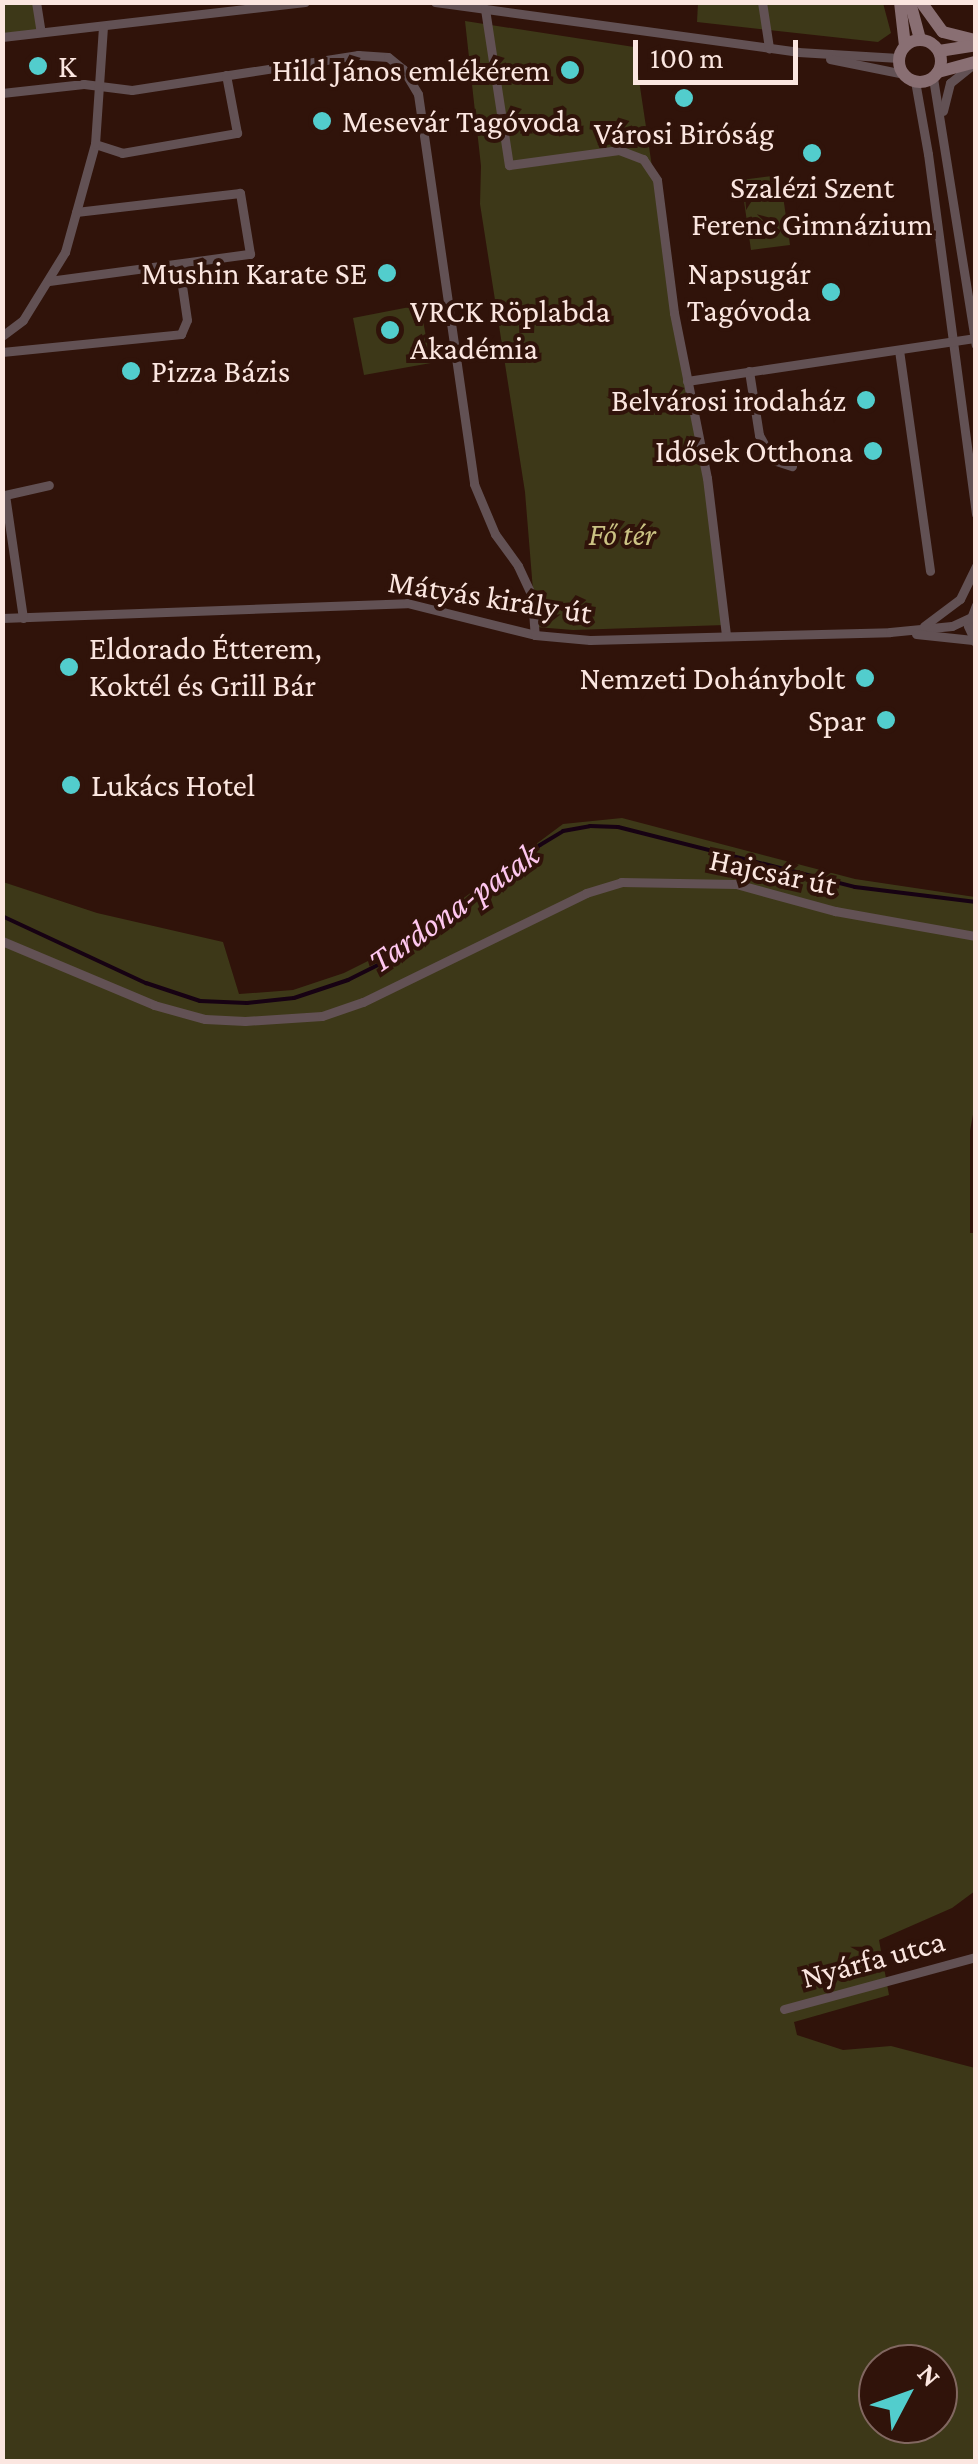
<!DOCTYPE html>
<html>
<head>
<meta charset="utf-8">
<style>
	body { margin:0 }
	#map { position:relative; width:978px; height:2464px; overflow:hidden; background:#30130a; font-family:"Crimson Pro",serif }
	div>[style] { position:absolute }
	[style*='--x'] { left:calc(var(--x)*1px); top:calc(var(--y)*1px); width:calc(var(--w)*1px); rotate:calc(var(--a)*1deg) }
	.green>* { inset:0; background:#3d3818 }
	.stream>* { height:4px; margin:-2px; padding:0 2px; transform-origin:2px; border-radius:2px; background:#170213 }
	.street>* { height:9px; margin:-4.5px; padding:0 4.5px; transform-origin:4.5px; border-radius:4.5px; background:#625154 }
	.secondary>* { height:12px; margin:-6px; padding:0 6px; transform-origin:6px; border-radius:6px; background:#896f73 }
	.secondary>.ring { margin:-6px; padding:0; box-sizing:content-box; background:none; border:12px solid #896f73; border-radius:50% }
	.dots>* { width:28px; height:28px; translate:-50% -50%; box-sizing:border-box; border:5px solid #30130a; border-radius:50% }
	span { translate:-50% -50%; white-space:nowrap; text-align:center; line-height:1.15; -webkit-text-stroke:8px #30130a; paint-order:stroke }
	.poi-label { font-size:32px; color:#fbe6e0 }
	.left { translate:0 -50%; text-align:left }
	.right { translate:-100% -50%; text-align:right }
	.park-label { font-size:32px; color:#cbc283; font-style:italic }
	.street-label { font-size:32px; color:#fbe6e0 }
	.water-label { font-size:35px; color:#fec7ef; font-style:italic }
	.frame { position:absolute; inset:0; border:5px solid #fbe6e0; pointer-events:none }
	.north { position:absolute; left:858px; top:2344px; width:100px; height:100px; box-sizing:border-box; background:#30130a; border:2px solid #816760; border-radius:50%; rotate:49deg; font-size:28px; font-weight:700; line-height:40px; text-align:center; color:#fbe6e0 }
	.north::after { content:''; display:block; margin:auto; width:35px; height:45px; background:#52cdcd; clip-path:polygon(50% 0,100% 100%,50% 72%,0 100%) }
	.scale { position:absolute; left:633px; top:40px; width:165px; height:45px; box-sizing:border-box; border:5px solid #fbe6e0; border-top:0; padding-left:12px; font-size:30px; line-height:35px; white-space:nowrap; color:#fbe6e0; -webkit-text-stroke:8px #30130a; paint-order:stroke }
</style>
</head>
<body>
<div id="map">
	<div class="green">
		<div style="clip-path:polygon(2px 3px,35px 3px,41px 32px,3px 37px)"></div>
		<div style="clip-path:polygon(698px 3px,883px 3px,891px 33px,878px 42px,697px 22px)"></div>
		<div style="clip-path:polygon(465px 21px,634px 47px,674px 313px,707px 478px,725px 625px,573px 630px,536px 627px,525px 492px,480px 204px,481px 166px)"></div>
		<div style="clip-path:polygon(780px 175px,790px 245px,751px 250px,741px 180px)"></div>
		<div style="clip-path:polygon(420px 305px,431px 363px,364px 375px,353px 318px)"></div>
		<div style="clip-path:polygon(evenodd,622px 818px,855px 879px,975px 897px,976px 1098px,970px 1131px,970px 1233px,975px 1233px,975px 1891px,952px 1908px,879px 1940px,889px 1995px,794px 2022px,797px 2035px,843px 2050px,891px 2046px,975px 2068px,975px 2461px,3px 2461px,3px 882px,97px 913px,223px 942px,239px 994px,293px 990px,344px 973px,402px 944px,563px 824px,622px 818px,878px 2364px,938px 2364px,938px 2424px,878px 2424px,878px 2364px)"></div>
	</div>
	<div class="stream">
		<div style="--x:2;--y:916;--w:159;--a:25"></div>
		<div style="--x:146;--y:983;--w:57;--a:18.4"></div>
		<div style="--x:200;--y:1001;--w:47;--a:2.4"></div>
		<div style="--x:247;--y:1003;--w:47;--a:-6.1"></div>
		<div style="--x:294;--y:998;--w:57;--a:-18.4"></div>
		<div style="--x:348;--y:980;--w:63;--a:-26.6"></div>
		<div style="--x:404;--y:952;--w:173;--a:-38.2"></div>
		<div style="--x:540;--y:845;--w:27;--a:-31"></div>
		<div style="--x:563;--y:831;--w:27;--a:-10"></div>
		<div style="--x:590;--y:826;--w:28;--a:2"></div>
		<div style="--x:618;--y:827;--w:244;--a:14.2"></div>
		<div style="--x:855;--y:887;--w:122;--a:7.1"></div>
	</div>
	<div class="street">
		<div style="--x:36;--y:2;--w:30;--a:81"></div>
		<div style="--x:435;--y:2;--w:366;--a:7.8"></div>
		<div style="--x:798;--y:52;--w:101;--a:3.4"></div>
		<div style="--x:762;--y:2;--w:47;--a:81.3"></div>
		<div style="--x:485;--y:9;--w:158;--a:81.3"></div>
		<div style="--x:509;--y:165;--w:111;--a:-7.8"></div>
		<div style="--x:619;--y:150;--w:26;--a:21"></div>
		<div style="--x:643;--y:159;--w:25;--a:56"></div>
		<div style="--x:657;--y:180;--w:134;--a:82.7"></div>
		<div style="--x:674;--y:313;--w:168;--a:78.7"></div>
		<div style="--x:707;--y:478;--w:158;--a:83.1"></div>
		<div style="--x:2;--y:37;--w:305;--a:-6.6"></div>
		<div style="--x:830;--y:59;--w:76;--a:11.5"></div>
		<div style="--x:933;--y:78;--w:270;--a:80.9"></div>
		<div style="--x:915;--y:81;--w:74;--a:79.9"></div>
		<div style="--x:928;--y:154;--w:363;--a:82.4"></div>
		<div style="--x:2;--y:93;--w:82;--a:-6.3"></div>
		<div style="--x:84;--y:84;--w:48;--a:7.1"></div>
		<div style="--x:132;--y:90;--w:229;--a:-8.8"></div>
		<div style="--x:358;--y:55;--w:30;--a:4"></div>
		<div style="--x:388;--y:57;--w:19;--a:39"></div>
		<div style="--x:403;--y:69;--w:29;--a:59"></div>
		<div style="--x:418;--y:94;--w:394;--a:81.8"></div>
		<div style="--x:474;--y:484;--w:54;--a:67.2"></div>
		<div style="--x:495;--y:534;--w:39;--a:54"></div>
		<div style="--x:518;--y:566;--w:33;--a:65"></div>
		<div style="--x:532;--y:596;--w:39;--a:86"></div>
		<div style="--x:943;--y:111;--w:29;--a:-76"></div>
		<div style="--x:950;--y:83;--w:26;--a:-39"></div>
		<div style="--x:95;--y:144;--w:28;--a:18"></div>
		<div style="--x:122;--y:153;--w:117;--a:-9.9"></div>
		<div style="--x:237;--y:133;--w:59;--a:-100.7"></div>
		<div style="--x:49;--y:281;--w:203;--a:-7.7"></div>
		<div style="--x:250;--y:254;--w:62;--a:-99.3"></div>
		<div style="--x:240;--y:193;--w:165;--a:173.4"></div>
		<div style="--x:2;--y:336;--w:26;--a:-37"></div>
		<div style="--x:23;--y:320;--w:80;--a:-58.3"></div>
		<div style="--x:65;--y:252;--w:112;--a:-74.5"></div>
		<div style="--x:95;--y:144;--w:118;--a:-86.1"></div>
		<div style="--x:899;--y:350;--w:223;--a:82"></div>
		<div style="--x:2;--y:352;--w:180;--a:-5.7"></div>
		<div style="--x:181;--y:334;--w:15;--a:-67"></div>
		<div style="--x:187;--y:320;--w:56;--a:-98.3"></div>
		<div style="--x:749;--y:371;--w:65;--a:81.1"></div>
		<div style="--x:759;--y:435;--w:29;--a:61"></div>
		<div style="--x:773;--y:460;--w:20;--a:18"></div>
		<div style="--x:687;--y:381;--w:292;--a:-8.5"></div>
		<div style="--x:976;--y:605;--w:22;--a:111"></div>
		<div style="--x:968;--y:626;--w:19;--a:65"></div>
		<div style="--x:2;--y:618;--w:405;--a:-2.1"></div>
		<div style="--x:407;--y:603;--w:132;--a:14"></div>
		<div style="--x:535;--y:635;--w:55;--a:5.2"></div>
		<div style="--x:590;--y:640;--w:300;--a:-1.5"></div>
		<div style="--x:890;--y:632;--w:62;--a:-5.5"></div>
		<div style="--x:952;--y:626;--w:19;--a:-25"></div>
		<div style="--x:23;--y:618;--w:124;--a:-98.3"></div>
		<div style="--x:5;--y:495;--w:45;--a:-12.8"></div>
		<div style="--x:924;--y:626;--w:45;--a:-36.9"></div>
		<div style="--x:960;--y:599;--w:37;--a:-64"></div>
		<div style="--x:916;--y:634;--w:57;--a:6"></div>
		<div style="--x:2;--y:941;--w:165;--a:22.8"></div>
		<div style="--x:154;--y:1005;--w:53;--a:15.4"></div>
		<div style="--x:205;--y:1019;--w:40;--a:2.9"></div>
		<div style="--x:245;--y:1021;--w:77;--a:-3.7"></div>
		<div style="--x:322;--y:1016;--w:43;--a:-18.9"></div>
		<div style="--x:363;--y:1002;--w:248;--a:-26"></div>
		<div style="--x:586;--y:893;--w:37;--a:-17"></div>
		<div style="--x:621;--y:882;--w:115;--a:1"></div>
		<div style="--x:736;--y:884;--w:103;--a:15.3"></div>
		<div style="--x:835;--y:911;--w:143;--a:10.1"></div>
		<div style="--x:784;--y:2009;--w:199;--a:-15.2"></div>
	</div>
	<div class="secondary">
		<div style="--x:900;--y:2;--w:44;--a:83.5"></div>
		<div style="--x:910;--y:2;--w:39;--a:75"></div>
		<div style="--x:921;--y:2;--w:37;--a:54"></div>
		<div style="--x:943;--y:32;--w:34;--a:14"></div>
		<div class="ring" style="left:899px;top:40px;width:30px;height:30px"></div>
		<div style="--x:939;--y:51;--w:37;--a:-9"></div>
		<div style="--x:938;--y:72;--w:39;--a:-15"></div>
	</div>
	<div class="dots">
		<div style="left:38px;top:66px;background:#52cdcd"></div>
		<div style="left:570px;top:70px;background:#52cdcd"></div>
		<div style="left:684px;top:98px;background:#52cdcd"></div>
		<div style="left:322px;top:121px;background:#52cdcd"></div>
		<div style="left:812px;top:153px;background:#52cdcd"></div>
		<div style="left:387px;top:273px;background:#52cdcd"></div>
		<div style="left:831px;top:292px;background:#52cdcd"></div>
		<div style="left:390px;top:330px;background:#52cdcd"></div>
		<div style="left:131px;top:371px;background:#52cdcd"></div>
		<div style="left:866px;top:400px;background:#52cdcd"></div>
		<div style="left:873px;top:451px;background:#52cdcd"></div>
		<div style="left:69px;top:667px;background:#52cdcd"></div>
		<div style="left:865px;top:678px;background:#52cdcd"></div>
		<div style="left:886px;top:720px;background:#52cdcd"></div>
		<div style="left:71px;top:785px;background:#52cdcd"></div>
	</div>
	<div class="poi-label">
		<span class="left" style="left:58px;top:66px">K</span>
		<span class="right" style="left:550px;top:70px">Hild János emlékérem</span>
		<span class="left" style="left:342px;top:121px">Mesevár Tagóvoda</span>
		<span style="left:684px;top:133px">Városi Biróság</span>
		<span style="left:812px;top:206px">Szalézi Szent<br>Ferenc Gimnázium</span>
		<span class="right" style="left:367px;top:273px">Mushin Karate SE</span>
		<span class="right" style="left:811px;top:292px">Napsugár<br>Tagóvoda</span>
		<span class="left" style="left:410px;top:330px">VRCK Röplabda<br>Akadémia</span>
		<span class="left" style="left:151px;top:371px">Pizza Bázis</span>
		<span class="right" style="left:846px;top:400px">Belvárosi irodaház</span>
		<span class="right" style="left:853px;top:451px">Idősek Otthona</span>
		<span class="left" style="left:89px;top:667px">Eldorado Étterem,<br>Koktél és Grill Bár</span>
		<span class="right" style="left:845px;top:678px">Nemzeti Dohánybolt</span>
		<span class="right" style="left:866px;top:720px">Spar</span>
		<span class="left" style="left:91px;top:785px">Lukács Hotel</span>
	</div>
	<div class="park-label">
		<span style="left:622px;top:534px">Fő tér</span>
	</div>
	<div class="street-label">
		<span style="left:490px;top:597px;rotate:9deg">Mátyás király út</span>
		<span style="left:773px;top:872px;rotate:12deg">Hajcsár út</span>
		<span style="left:873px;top:1959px;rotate:-15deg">Nyárfa utca</span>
	</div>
	<div class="water-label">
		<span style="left:454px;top:908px;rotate:-35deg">Tardona-patak</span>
	</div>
	<div class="frame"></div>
	<div class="north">N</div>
	<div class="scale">100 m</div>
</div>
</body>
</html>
